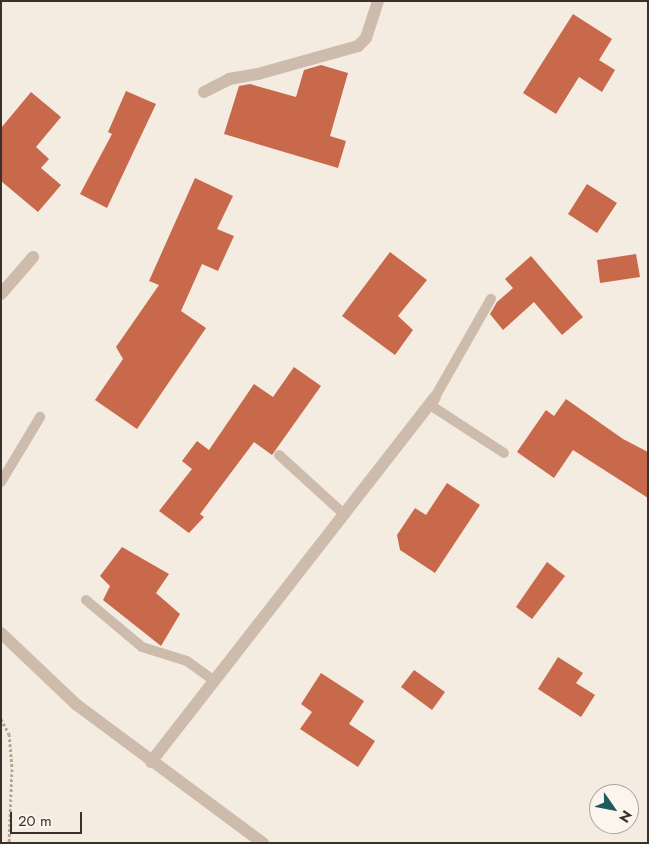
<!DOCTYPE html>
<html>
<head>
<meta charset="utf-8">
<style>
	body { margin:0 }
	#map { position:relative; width:649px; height:844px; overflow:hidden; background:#f4ebe1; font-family:Jost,sans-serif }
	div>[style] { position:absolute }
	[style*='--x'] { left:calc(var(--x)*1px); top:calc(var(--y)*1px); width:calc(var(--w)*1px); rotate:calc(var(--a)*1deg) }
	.building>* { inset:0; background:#c8694b }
	.path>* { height:3px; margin-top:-1.5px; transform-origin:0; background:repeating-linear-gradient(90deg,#b9a596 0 2.5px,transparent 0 5px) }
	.service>* { height:10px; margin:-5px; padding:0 5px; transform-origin:5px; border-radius:5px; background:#cdbbac }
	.minor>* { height:12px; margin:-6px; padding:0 6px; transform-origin:6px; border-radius:6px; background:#cdbbac }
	span { translate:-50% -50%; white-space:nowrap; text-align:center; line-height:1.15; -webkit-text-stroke:5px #fbf5ee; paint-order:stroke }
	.frame { position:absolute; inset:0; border:2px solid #3b302b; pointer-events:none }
	.north { position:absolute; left:589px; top:784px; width:50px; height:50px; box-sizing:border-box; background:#fbf5ee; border:1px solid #aea6a0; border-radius:50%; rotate:123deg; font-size:14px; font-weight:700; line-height:20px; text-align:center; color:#3b302b }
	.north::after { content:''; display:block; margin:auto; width:18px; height:22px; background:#1f5a5e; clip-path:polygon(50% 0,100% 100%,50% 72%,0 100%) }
	.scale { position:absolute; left:10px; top:812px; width:72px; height:22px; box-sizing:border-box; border:2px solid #3b302b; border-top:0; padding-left:6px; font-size:15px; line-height:18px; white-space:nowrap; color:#3b302b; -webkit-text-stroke:4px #fbf5ee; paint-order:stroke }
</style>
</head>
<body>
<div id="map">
	<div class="building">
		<div style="clip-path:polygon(573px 14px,612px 39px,599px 60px,615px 70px,602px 92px,579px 77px,556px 114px,523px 93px)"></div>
		<div style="clip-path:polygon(321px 65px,348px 73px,330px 136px,346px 141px,338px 168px,224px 134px,239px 86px,250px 84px,296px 97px,304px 70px)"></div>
		<div style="clip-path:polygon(126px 91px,156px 104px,107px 208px,80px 194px,112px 134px,108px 132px)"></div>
		<div style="clip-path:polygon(31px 92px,61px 117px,36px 147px,49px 159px,41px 168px,61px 185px,38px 212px,1px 181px,1px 128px)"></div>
		<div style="clip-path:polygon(195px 178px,233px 196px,217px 229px,234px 236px,218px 271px,202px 264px,181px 311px,206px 328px,137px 429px,95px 400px,123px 359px,116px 347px,159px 285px,149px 281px)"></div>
		<div style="clip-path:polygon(587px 184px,617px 203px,597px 233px,568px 214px)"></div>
		<div style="clip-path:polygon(390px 252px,427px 280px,398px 316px,413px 330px,395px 355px,342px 316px)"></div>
		<div style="clip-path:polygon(636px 254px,640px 277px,600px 283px,597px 260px)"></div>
		<div style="clip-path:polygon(531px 256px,583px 317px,562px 335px,534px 302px,503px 330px,490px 314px,497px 302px,513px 288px,505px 279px)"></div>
		<div style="clip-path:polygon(294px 367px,321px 386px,272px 455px,254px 442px,200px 514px,204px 517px,189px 533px,159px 511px,192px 469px,182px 461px,197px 441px,209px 450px,254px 384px,273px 397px)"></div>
		<div style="clip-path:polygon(566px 399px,623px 439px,648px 452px,648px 498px,573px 450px,554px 478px,517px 452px,546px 410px,554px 416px)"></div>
		<div style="clip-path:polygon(447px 483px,480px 505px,435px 573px,400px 550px,397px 535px,415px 508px,426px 515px)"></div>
		<div style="clip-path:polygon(122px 547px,169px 574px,156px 593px,180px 614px,161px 646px,103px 600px,110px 586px,100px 576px)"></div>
		<div style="clip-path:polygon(547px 562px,565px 576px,532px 619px,516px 607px)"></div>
		<div style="clip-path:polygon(558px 657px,583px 673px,576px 683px,595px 695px,581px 717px,538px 689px)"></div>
		<div style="clip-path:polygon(414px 670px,445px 692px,432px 710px,401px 687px)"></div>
		<div style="clip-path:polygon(321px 673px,364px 701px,349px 724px,375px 741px,358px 767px,300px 729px,312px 712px,301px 704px)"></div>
	</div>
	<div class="path">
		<div style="--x:1;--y:719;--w:17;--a:62"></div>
		<div style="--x:9;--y:734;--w:35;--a:85"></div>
		<div style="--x:12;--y:769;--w:74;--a:92.3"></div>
	</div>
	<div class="service">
		<div style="--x:435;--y:397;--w:113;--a:-60.3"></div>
		<div style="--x:430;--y:405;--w:88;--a:33"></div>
		<div style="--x:279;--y:455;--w:89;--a:42.3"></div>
		<div style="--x:1;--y:482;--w:76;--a:-59"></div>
		<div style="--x:86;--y:600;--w:73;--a:40"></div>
		<div style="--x:142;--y:647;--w:47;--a:17.3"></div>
		<div style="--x:187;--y:661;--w:34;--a:36"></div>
	</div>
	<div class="minor">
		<div style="--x:204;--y:92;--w:28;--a:-27"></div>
		<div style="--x:229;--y:79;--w:29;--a:-10"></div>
		<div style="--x:258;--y:74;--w:104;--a:-15.6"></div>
		<div style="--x:358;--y:46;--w:11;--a:-45"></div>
		<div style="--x:366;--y:38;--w:39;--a:-72"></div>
		<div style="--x:1;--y:294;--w:49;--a:-49.1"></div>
		<div style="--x:1;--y:633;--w:105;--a:43.5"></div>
		<div style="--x:77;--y:705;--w:232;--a:36.6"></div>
		<div style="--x:151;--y:762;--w:462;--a:-52.1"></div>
	</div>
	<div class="frame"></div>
	<div class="north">N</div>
	<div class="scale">20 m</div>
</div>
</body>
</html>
